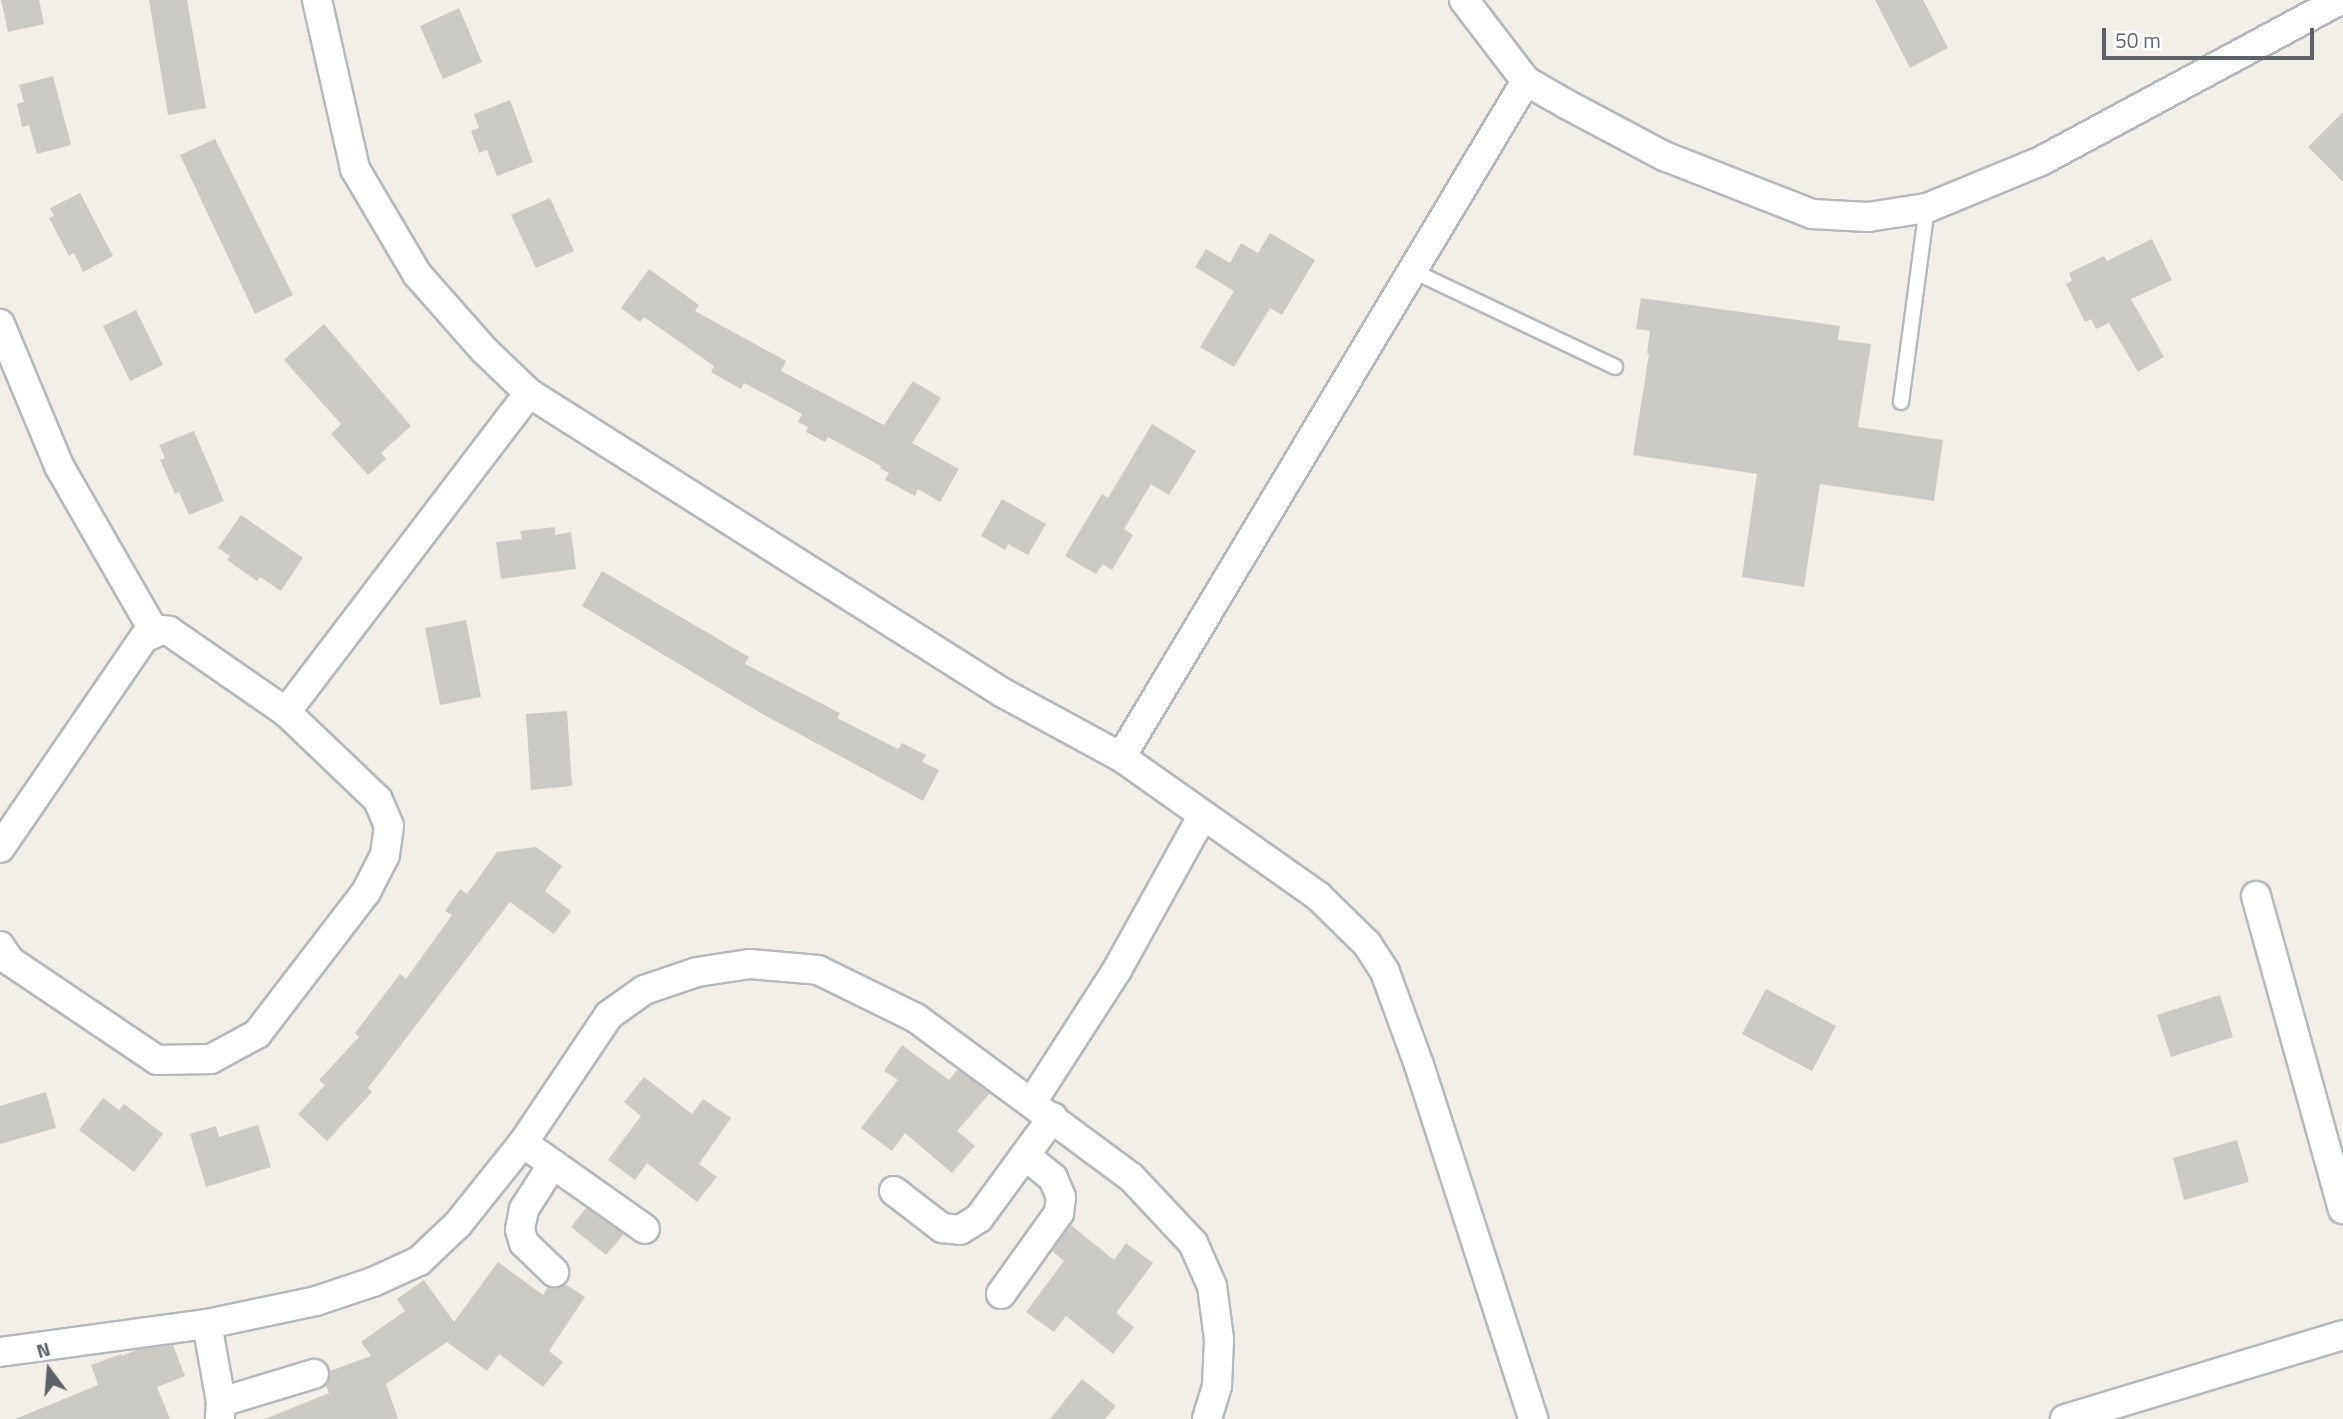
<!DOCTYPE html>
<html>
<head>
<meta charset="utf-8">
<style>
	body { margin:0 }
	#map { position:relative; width:2343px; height:1419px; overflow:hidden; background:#f1efe8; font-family:"Titillium Web",sans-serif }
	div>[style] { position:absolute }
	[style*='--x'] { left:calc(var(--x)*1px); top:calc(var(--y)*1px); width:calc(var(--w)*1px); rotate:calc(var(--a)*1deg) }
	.building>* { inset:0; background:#cccac5 }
	.roads { filter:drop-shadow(2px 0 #b5b8bc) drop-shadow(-2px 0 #b5b8bc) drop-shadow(0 2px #b5b8bc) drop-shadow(0 -2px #b5b8bc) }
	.service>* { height:14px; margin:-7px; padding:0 7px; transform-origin:7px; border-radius:7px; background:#fff }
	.minor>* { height:28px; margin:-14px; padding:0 14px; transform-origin:14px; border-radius:14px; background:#fff }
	span { translate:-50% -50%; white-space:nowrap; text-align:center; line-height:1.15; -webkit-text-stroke:7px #fff; paint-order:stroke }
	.north { position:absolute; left:14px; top:1335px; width:70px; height:70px; -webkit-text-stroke:5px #fff; paint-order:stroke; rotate:344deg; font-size:19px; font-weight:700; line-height:28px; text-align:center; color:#5f6368 }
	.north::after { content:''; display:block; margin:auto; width:24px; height:32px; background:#5f6368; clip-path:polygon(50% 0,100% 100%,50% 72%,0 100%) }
	.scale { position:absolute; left:2102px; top:28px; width:212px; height:32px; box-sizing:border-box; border:4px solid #5f6368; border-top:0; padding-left:9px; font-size:21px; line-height:24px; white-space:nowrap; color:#5f6368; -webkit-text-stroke:5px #fff; paint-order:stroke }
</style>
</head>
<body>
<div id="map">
	<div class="building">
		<div style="clip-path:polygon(1px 0,39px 0,44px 24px,8px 32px)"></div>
		<div style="clip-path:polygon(149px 0,187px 0,206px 108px,168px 115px)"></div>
		<div style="clip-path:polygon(1875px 0,1923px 0,1948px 48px,1910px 68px)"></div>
		<div style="clip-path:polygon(459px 8px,482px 62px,443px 79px,420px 26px)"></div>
		<div style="clip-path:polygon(53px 76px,71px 145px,37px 154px,29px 125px,22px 127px,17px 104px,24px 102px,19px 85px)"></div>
		<div style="clip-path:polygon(510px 100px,533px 162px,497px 176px,487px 150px,479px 153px,471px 131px,479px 128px,474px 114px)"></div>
		<div style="clip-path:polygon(2343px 112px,2343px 182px,2308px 147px)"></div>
		<div style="clip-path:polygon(215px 139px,293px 295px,255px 314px,180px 155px)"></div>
		<div style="clip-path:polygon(80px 193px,113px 256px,83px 272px,74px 253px,69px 256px,49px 218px,54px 216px,50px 208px)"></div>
		<div style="clip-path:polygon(550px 198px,574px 251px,536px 268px,511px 215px)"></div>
		<div style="clip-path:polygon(1270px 233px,1315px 260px,1282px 315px,1270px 308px,1234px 367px,1200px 347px,1234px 291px,1195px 267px,1206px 249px,1230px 263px,1241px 243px,1258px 253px)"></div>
		<div style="clip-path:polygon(2152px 239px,2172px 280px,2131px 299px,2164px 357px,2138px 372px,2109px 323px,2096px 329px,2091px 319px,2085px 322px,2066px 284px,2072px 281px,2069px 273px,2104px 256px,2107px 261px)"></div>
		<div style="clip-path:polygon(649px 269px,699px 305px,695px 311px,786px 361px,781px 371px,884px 425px,913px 381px,941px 398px,912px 443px,959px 469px,940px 502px,918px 489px,915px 496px,885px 480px,889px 473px,880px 468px,881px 466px,828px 437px,825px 442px,806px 432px,808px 427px,798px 422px,802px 414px,744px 383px,741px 389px,711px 372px,714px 366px,644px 317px,640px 322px,621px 308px)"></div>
		<div style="clip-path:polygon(1641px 298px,1840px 326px,1838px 340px,1871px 344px,1858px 427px,1943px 440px,1934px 501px,1820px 484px,1804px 587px,1742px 577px,1757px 474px,1633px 455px,1649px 354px,1647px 353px,1650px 331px,1636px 329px)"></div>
		<div style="clip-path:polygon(136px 310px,163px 365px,130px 381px,103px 326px)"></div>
		<div style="clip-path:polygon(324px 324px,411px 426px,381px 453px,386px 459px,368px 475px,331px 434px,341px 424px,284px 360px)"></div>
		<div style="clip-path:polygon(1152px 424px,1196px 451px,1169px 495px,1151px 484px,1124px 529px,1133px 535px,1112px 570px,1103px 564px,1096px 574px,1065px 556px,1102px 494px,1108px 498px)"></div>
		<div style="clip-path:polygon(194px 431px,224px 501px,189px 515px,179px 492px,175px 494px,160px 460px,165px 458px,159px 445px)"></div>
		<div style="clip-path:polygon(1002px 499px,1046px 524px,1028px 555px,1008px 544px,1005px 550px,981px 536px)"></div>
		<div style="clip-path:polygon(241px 515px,303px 558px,281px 591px,260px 577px,257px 581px,227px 560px,230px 556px,218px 548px)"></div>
		<div style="clip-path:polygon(555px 527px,555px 535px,571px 532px,576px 569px,501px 579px,496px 542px,522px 539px,520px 531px)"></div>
		<div style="clip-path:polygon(602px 571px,749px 657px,745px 664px,840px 713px,837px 718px,898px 749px,902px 743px,926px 755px,922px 762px,939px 770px,923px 801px,759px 712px,582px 606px)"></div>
		<div style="clip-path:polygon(466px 620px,481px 697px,440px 705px,425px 628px)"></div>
		<div style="clip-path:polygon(567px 711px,572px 786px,531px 790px,526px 714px)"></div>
		<div style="clip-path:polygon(536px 847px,562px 866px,545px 891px,571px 911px,554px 934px,510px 902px,368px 1088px,372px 1092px,327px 1141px,298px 1114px,325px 1085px,319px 1080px,359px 1037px,355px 1033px,400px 974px,406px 979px,452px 915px,445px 911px,460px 889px,467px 894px,497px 852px)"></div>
		<div style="clip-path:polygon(1766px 989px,1836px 1026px,1812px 1071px,1742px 1034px)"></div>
		<div style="clip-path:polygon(2220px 995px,2233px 1037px,2171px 1057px,2157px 1015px)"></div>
		<div style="clip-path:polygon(902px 1045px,949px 1080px,958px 1069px,990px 1093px,957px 1131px,975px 1146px,952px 1173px,905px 1133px,892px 1151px,861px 1128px,898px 1080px,884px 1071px)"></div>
		<div style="clip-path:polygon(644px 1077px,692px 1114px,703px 1099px,731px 1118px,699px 1164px,717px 1177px,697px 1202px,647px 1163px,635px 1180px,608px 1160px,641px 1116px,624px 1102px)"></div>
		<div style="clip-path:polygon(46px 1092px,56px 1128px,0 1144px,0 1106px)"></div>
		<div style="clip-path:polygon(103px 1098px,119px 1110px,124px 1104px,163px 1134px,134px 1172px,79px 1130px)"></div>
		<div style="clip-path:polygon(258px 1125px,271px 1167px,206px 1187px,190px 1134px,216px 1126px,219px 1137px)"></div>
		<div style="clip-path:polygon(2237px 1140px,2249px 1182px,2184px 1200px,2173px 1158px)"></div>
		<div style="clip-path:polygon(586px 1208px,624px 1234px,606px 1255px,571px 1227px)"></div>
		<div style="clip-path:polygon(1071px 1225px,1114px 1260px,1126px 1243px,1153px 1263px,1116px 1313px,1134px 1327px,1113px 1354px,1066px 1316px,1054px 1332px,1026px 1312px,1064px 1261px,1052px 1251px)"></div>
		<div style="clip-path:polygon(498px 1262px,543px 1295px,548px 1287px,558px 1288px,565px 1284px,585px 1297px,549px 1351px,563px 1362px,543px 1387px,499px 1354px,487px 1371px,447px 1342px,386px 1384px,398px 1419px,265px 1419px,329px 1393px,326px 1385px,330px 1371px,371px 1356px,361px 1342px,405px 1311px,397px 1299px,424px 1280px,454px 1322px)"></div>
		<div style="clip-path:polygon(173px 1345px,185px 1376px,157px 1387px,170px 1419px,15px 1419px,98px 1385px,91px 1365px,121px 1354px,122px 1356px,136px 1350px)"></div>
		<div style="clip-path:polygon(1082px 1379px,1116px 1406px,1105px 1419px,1050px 1419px)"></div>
	</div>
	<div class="roads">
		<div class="service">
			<div style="--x:1411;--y:270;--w:226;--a:25.4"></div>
			<div style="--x:1901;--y:402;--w:196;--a:-82.4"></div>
		</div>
		<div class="minor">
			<div style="--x:317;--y:0;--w:173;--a:77.3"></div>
			<div style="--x:355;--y:169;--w:122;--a:59.4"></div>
			<div style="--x:417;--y:274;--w:101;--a:48.6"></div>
			<div style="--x:484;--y:350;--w:62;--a:43.7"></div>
			<div style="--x:529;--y:393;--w:561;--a:32.33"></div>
			<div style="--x:1003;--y:693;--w:134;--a:28.5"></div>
			<div style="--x:1121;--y:757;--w:241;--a:35.2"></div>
			<div style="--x:1318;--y:896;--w:69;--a:44.4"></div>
			<div style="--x:1367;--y:944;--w:33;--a:57"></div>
			<div style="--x:1385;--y:972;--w:99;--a:69.9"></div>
			<div style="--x:1419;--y:1065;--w:372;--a:72.1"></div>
			<div style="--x:1464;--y:0;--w:102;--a:52.6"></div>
			<div style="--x:1526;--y:81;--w:46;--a:29.9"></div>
			<div style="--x:1566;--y:104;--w:111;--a:28"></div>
			<div style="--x:1664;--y:156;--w:159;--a:21.4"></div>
			<div style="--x:1812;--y:214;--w:56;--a:3.1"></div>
			<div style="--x:1868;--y:217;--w:60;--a:-8.7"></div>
			<div style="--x:1927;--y:208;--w:123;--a:-22.4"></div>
			<div style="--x:2041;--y:161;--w:340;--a:-28.3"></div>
			<div style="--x:0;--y:324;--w:154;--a:67.4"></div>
			<div style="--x:59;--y:466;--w:190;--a:60.1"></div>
			<div style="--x:286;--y:712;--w:401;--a:-52.7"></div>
			<div style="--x:1121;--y:757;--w:788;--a:-59.07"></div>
			<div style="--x:0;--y:848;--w:255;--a:-55.6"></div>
			<div style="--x:144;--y:638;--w:19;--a:-25"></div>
			<div style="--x:161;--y:630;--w:8;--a:7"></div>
			<div style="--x:169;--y:631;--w:142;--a:34.7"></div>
			<div style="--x:286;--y:712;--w:127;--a:43.7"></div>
			<div style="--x:378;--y:800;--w:28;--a:67"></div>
			<div style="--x:389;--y:826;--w:29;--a:98"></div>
			<div style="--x:385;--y:855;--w:42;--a:117.2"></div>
			<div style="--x:366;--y:892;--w:179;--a:127.5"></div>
			<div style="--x:257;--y:1034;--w:52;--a:151.5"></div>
			<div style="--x:211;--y:1059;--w:54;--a:178.9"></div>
			<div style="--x:157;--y:1060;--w:177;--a:-146"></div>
			<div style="--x:10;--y:961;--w:18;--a:-124"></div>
			<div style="--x:2256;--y:896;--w:325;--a:74.5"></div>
			<div style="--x:1032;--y:1102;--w:157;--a:-57.2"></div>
			<div style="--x:1117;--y:970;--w:177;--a:-61"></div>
			<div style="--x:523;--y:1143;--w:149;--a:35.2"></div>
			<div style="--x:553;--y:1164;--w:54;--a:122.8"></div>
			<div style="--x:524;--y:1209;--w:21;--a:101"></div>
			<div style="--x:520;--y:1230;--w:14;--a:73"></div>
			<div style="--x:524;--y:1243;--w:42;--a:44"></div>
			<div style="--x:894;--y:1191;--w:61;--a:37.6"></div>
			<div style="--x:942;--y:1228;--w:18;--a:6"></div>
			<div style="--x:960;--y:1230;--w:22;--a:-32"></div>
			<div style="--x:979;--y:1218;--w:125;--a:-53.8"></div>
			<div style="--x:1001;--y:1294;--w:100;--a:-54.4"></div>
			<div style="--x:1059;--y:1213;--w:16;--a:-83"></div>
			<div style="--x:1061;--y:1197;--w:21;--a:-113"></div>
			<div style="--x:1053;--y:1178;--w:36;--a:-141"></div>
			<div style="--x:207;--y:1324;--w:79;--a:79.8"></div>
			<div style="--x:221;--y:1402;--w:16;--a:94"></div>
			<div style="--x:0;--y:1352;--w:209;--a:-7.7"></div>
			<div style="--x:207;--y:1324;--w:111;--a:-11.9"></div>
			<div style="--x:316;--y:1301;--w:60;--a:-18.4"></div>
			<div style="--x:373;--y:1282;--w:51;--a:-24.5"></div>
			<div style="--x:419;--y:1261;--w:54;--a:-43.5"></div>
			<div style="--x:458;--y:1224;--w:104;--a:-51.3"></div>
			<div style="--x:523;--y:1143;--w:154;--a:-56.1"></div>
			<div style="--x:609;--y:1015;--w:43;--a:-35.5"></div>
			<div style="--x:644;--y:990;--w:56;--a:-18.8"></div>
			<div style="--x:697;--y:972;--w:54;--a:-8.6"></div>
			<div style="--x:750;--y:964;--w:68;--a:5"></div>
			<div style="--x:818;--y:970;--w:109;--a:26.1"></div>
			<div style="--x:916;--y:1018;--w:267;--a:36.5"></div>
			<div style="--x:1131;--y:1177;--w:91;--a:46.8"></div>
			<div style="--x:1193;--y:1243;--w:47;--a:66.2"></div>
			<div style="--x:1212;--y:1286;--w:53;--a:82.5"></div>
			<div style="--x:1219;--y:1339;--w:47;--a:92.4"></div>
			<div style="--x:1217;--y:1386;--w:34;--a:107"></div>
			<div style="--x:221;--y:1402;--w:97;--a:-16.8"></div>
			<div style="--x:2065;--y:1419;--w:290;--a:-16.8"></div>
		</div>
	</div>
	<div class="north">N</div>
	<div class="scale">50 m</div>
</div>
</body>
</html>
